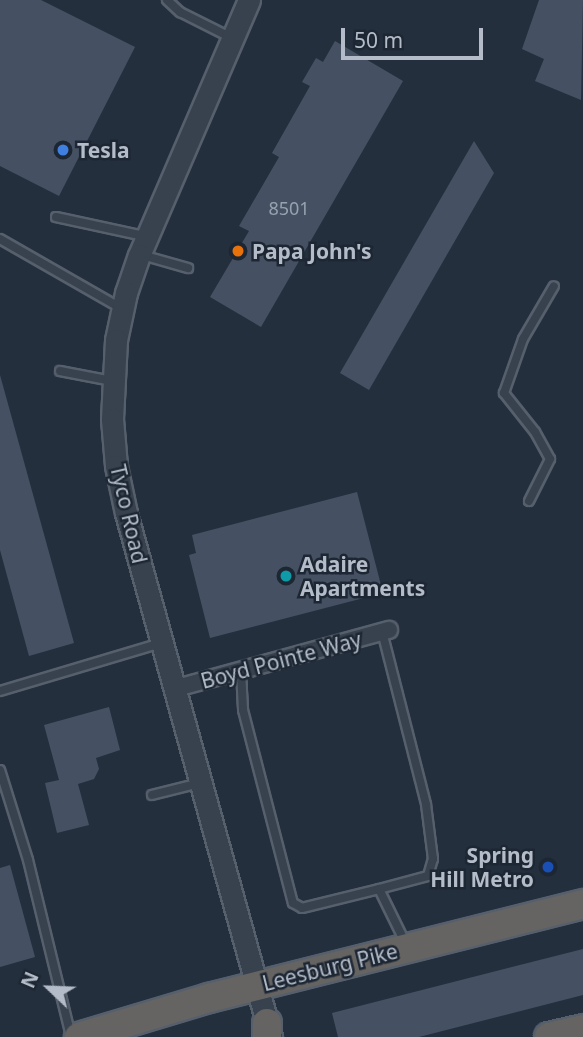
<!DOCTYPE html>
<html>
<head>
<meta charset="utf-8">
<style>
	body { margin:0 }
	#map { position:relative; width:583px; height:1037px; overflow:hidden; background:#242f3e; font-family:"Noto Sans",sans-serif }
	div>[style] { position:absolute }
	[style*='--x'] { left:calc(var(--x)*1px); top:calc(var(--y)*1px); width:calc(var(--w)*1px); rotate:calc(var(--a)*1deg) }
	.building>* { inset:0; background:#455162 }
	.roads { filter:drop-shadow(2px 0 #565f6c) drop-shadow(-2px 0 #565f6c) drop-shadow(0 2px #565f6c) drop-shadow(0 -2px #565f6c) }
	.service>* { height:8px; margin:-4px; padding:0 4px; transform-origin:4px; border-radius:4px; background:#38414e }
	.minor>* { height:16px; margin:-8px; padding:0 8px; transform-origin:8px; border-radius:8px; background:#38414e }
	.tertiary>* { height:21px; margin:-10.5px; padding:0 10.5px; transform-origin:10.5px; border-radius:10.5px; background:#38414e }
	.trunk>* { height:28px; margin:-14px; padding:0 14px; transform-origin:14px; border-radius:14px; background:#656462 }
	.dots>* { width:19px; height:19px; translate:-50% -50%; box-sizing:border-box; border:4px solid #1d2633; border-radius:50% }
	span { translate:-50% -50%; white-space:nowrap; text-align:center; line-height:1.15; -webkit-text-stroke:5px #1d2633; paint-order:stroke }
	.number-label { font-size:18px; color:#98a1af }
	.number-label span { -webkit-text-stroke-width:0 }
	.poi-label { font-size:21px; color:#b4bcc9; font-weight:700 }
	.left { translate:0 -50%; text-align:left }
	.right { translate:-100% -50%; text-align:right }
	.street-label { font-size:21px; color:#b4bcc9 }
	.north { position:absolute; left:14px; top:953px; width:70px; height:70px; -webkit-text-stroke:5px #1d2633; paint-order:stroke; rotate:293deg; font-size:19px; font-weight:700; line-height:28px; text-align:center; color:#b4bcc9 }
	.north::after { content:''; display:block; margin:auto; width:24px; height:32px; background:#b4bcc9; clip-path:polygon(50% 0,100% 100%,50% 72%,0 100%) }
	.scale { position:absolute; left:341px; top:28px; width:142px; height:32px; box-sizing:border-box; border:4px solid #b4bcc9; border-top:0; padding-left:9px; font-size:21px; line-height:24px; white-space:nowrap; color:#b4bcc9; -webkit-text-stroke:5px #1d2633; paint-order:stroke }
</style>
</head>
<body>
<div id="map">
	<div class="building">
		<div style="clip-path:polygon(0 0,41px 0,135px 47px,59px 196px,0 166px)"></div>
		<div style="clip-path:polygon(539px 0,583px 0,581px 100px,535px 81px,544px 59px,522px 49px)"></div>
		<div style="clip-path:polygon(335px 41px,403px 81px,261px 327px,210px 297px,249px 231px,239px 226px,279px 157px,272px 153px,310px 86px,302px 82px,316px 58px,323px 62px)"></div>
		<div style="clip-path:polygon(474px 141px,494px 173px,369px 390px,340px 373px)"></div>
		<div style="clip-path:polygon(0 375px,74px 643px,29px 656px,0 550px)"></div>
		<div style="clip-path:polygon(357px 492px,383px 593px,210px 638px,189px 555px,196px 553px,192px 535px)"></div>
		<div style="clip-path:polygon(109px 707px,120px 750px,96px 758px,99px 769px,94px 779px,78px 784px,89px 825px,57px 833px,45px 783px,59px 780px,44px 725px)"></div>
		<div style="clip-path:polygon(10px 865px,35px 957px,0 967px,0 868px)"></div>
		<div style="clip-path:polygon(583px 949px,583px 995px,419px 1037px,338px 1037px,332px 1013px)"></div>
	</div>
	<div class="roads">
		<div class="service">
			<div style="--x:167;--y:0;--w:18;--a:43"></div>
			<div style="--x:180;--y:12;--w:56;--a:26.6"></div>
			<div style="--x:56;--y:217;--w:90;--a:12.2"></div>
			<div style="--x:0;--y:239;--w:141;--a:29.8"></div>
			<div style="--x:142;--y:255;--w:48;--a:15.8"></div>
			<div style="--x:60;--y:371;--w:53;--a:10.9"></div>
			<div style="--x:529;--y:501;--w:47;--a:-63.4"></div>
			<div style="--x:550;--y:459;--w:31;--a:-119"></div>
			<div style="--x:535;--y:432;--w:50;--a:-128.5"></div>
			<div style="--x:504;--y:393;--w:57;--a:-70.6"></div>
			<div style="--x:523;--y:339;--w:61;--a:-59.7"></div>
			<div style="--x:241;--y:671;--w:39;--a:87"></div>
			<div style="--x:243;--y:710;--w:199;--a:75.5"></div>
			<div style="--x:293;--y:903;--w:10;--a:29"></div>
			<div style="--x:302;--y:908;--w:79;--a:-13.9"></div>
			<div style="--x:379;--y:889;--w:61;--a:63.9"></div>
			<div style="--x:0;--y:691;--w:168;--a:-16.6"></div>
			<div style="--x:0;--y:770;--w:94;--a:72.7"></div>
			<div style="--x:28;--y:860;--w:182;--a:76.3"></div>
			<div style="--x:152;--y:795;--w:49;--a:-14"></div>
			<div style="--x:379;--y:889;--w:51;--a:-14.9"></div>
			<div style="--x:428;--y:876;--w:18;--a:-74"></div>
			<div style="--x:433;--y:859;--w:55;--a:-97.3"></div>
			<div style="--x:426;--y:804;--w:179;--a:-104.3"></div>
		</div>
		<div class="minor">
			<div style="--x:173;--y:689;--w:224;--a:-15.3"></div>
		</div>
		<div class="tertiary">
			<div style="--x:249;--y:0;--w:278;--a:113.3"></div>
			<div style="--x:139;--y:255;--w:40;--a:108.9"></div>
			<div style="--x:126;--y:293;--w:48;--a:102"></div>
			<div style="--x:116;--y:340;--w:79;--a:92.9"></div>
			<div style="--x:112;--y:419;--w:47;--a:85.1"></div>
			<div style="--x:116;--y:466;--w:48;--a:78"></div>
			<div style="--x:126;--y:513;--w:544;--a:74.53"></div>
		</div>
		<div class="trunk">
			<div style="--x:79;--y:1037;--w:136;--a:-16.7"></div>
			<div style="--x:209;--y:998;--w:386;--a:-14.1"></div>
			<div style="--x:267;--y:1037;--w:14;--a:-90"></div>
			<div style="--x:549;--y:1037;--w:35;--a:-13"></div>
		</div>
	</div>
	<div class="dots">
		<div style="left:63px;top:150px;background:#3f7fe0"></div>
		<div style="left:238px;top:251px;background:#e8710a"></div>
		<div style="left:286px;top:576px;background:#0f9aa8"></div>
		<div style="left:548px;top:867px;background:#1a4fb4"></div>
	</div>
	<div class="number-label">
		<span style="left:289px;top:208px">8501</span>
	</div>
	<div class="poi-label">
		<span class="left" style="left:77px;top:150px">Tesla</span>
		<span class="left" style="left:252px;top:251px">Papa John's</span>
		<span class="left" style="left:300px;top:576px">Adaire<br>Apartments</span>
		<span class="right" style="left:534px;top:867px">Spring<br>Hill Metro</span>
	</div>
	<div class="street-label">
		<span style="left:129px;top:514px;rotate:77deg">Tyco Road</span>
		<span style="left:281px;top:660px;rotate:-15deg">Boyd Pointe Way</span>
		<span style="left:330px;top:967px;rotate:-14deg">Leesburg Pike</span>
	</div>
	<div class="north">N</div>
	<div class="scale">50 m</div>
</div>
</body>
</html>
